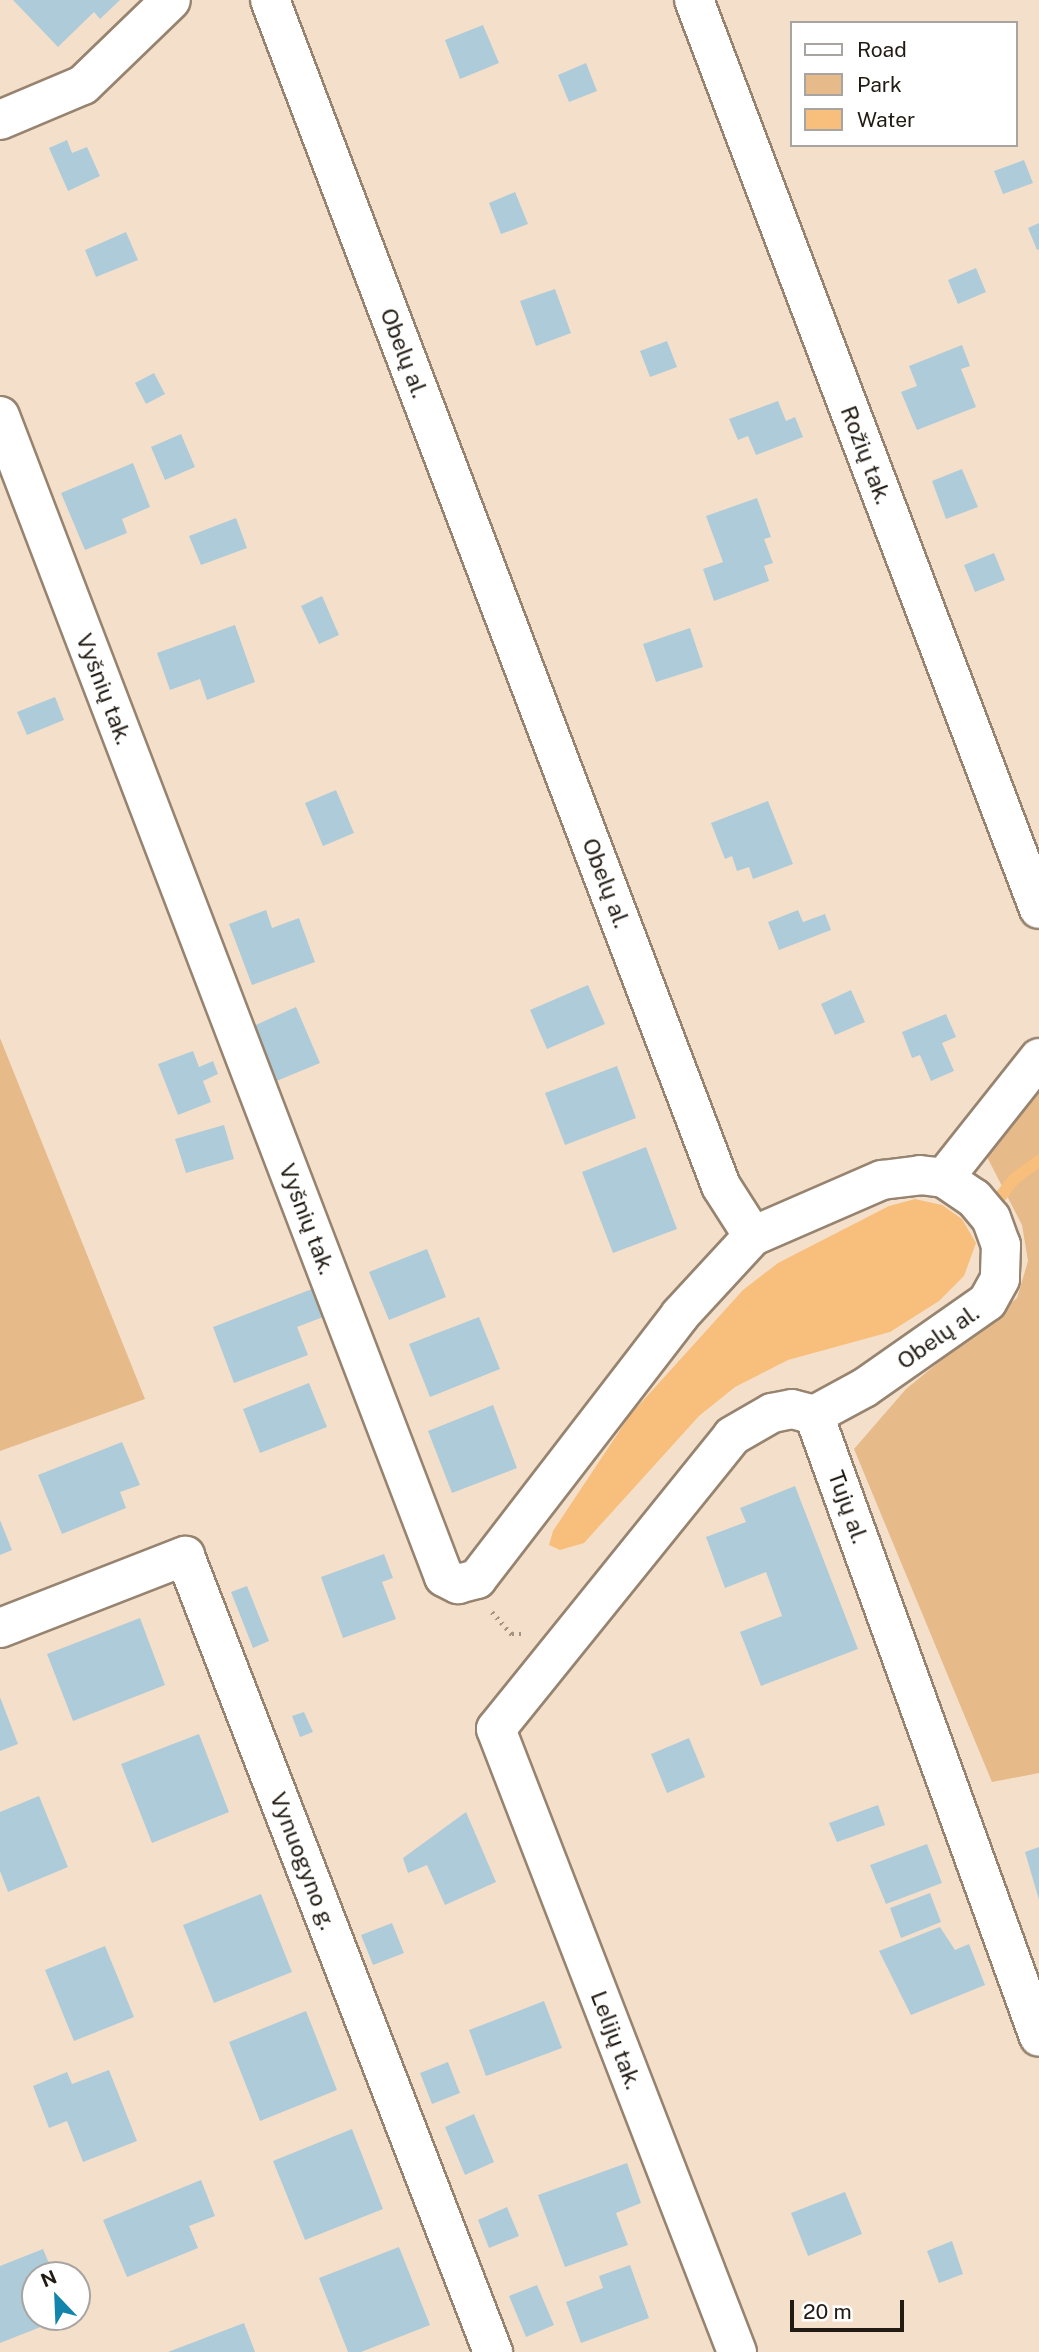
<!DOCTYPE html>
<html>
<head>
<meta charset="utf-8">
<style>
	body { margin:0 }
	#map { position:relative; width:1039px; height:2352px; overflow:hidden; background:#f4e0ca; font-family:"Public Sans",sans-serif }
	div>[style] { position:absolute }
	[style*='--x'] { left:calc(var(--x)*1px); top:calc(var(--y)*1px); width:calc(var(--w)*1px); rotate:calc(var(--a)*1deg) }
	.green>* { inset:0; background:#e6ba89 }
	.water>* { inset:0; background:#f8be7b }
	.stream>* { height:12px; margin:-6px; padding:0 6px; transform-origin:6px; border-radius:6px; background:#f8be7b }
	.building>* { inset:0; background:#aecbd9 }
	.path>* { height:4.5px; margin-top:-2.25px; transform-origin:0; background:repeating-linear-gradient(90deg,#a29382 0 2px,transparent 0 7px) }
	.roads { filter:drop-shadow(2px 0 #978470) drop-shadow(-2px 0 #978470) drop-shadow(0 2px #978470) drop-shadow(0 -2px #978470) }
	.minor>* { height:38px; margin:-19px; padding:0 19px; transform-origin:19px; border-radius:19px; background:#fff }
	span { translate:-50% -50%; white-space:nowrap; text-align:center; line-height:1.15; -webkit-text-stroke:7px #fff; paint-order:stroke }
	.street-label { font-size:23px; color:#221b13 }
	.legend { position:absolute; left:790px; top:21px; width:228px; height:126px; box-sizing:border-box; background:#fff; border:2px solid #a7a4a1; margin:0; padding:9px 12px; list-style:none; font-size:21px; color:#221b13 }
	.legend li { display:flex; align-items:center; gap:14px; height:35px }
	.legend b { width:35px; border:2px solid #a7a4a1 }
	.north { position:absolute; left:21px; top:2261px; width:70px; height:70px; box-sizing:border-box; background:#fff; border:2px solid #a7a4a1; border-radius:50%; rotate:337deg; font-size:19px; font-weight:700; line-height:28px; text-align:center; color:#221b13 }
	.north::after { content:''; display:block; margin:auto; width:24px; height:32px; background:#1384ab; clip-path:polygon(50% 0,100% 100%,50% 72%,0 100%) }
	.scale { position:absolute; left:790px; top:2300px; width:114px; height:32px; box-sizing:border-box; border:4px solid #221b13; border-top:0; padding-left:9px; font-size:21px; line-height:24px; white-space:nowrap; color:#221b13; -webkit-text-stroke:5px #fff; paint-order:stroke }
</style>
</head>
<body>
<div id="map">
	<div class="green">
		<div style="clip-path:polygon(0 1038px,145px 1399px,0 1451px)"></div>
		<div style="clip-path:polygon(1039px 1092px,1039px 1773px,992px 1782px,854px 1449px,906px 1389px,1017px 1298px,1028px 1261px,1022px 1225px,987px 1157px)"></div>
	</div>
	<div class="water">
		<div style="clip-path:polygon(915px 1199px,942px 1205px,962px 1219px,976px 1243px,964px 1276px,939px 1301px,890px 1332px,788px 1360px,735px 1387px,699px 1416px,584px 1543px,560px 1550px,549px 1545px,553px 1531px,630px 1415px,743px 1290px,778px 1263px,889px 1206px)"></div>
	</div>
	<div class="stream">
		<div style="--x:997;--y:1201;--w:28;--a:-52"></div>
		<div style="--x:1014;--y:1179;--w:31;--a:-36"></div>
	</div>
	<div class="building">
		<div style="clip-path:polygon(13px 0,120px 0,100px 19px,94px 12px,58px 47px)"></div>
		<div style="clip-path:polygon(483px 25px,499px 63px,460px 79px,445px 40px)"></div>
		<div style="clip-path:polygon(586px 63px,597px 91px,569px 102px,558px 75px)"></div>
		<div style="clip-path:polygon(67px 140px,72px 153px,87px 147px,100px 176px,68px 191px,49px 148px)"></div>
		<div style="clip-path:polygon(1024px 160px,1033px 183px,1003px 194px,994px 171px)"></div>
		<div style="clip-path:polygon(515px 192px,528px 224px,501px 234px,489px 203px)"></div>
		<div style="clip-path:polygon(1039px 223px,1039px 249px,1037px 250px,1028px 228px)"></div>
		<div style="clip-path:polygon(126px 232px,138px 260px,96px 277px,85px 250px)"></div>
		<div style="clip-path:polygon(976px 268px,986px 292px,958px 304px,948px 280px)"></div>
		<div style="clip-path:polygon(555px 289px,571px 333px,536px 346px,520px 301px)"></div>
		<div style="clip-path:polygon(667px 341px,677px 367px,650px 377px,640px 351px)"></div>
		<div style="clip-path:polygon(962px 345px,970px 366px,961px 369px,976px 407px,917px 430px,901px 392px,917px 386px,909px 366px)"></div>
		<div style="clip-path:polygon(154px 373px,165px 394px,146px 404px,135px 383px)"></div>
		<div style="clip-path:polygon(778px 401px,786px 421px,795px 417px,803px 437px,756px 455px,748px 436px,738px 440px,729px 419px)"></div>
		<div style="clip-path:polygon(181px 434px,195px 467px,165px 480px,151px 447px)"></div>
		<div style="clip-path:polygon(133px 463px,150px 507px,122px 519px,127px 533px,85px 550px,61px 493px)"></div>
		<div style="clip-path:polygon(962px 469px,978px 507px,946px 519px,932px 481px)"></div>
		<div style="clip-path:polygon(757px 498px,771px 537px,764px 539px,773px 563px,764px 566px,769px 581px,714px 601px,703px 569px,723px 562px,706px 516px)"></div>
		<div style="clip-path:polygon(236px 518px,247px 548px,201px 565px,189px 536px)"></div>
		<div style="clip-path:polygon(994px 553px,1005px 580px,975px 592px,964px 565px)"></div>
		<div style="clip-path:polygon(322px 596px,339px 635px,319px 644px,301px 606px)"></div>
		<div style="clip-path:polygon(235px 625px,255px 682px,207px 700px,200px 679px,170px 690px,157px 653px)"></div>
		<div style="clip-path:polygon(690px 628px,703px 667px,656px 682px,643px 644px)"></div>
		<div style="clip-path:polygon(55px 697px,64px 720px,27px 735px,17px 712px)"></div>
		<div style="clip-path:polygon(336px 790px,354px 833px,323px 846px,305px 803px)"></div>
		<div style="clip-path:polygon(768px 801px,793px 864px,753px 879px,749px 867px,737px 871px,732px 856px,725px 859px,711px 823px)"></div>
		<div style="clip-path:polygon(266px 910px,272px 928px,299px 918px,315px 962px,252px 985px,229px 924px)"></div>
		<div style="clip-path:polygon(798px 910px,803px 922px,825px 914px,831px 930px,779px 950px,768px 922px)"></div>
		<div style="clip-path:polygon(588px 985px,605px 1024px,547px 1049px,530px 1010px)"></div>
		<div style="clip-path:polygon(851px 990px,865px 1022px,835px 1035px,821px 1004px)"></div>
		<div style="clip-path:polygon(296px 1007px,320px 1063px,274px 1082px,251px 1027px)"></div>
		<div style="clip-path:polygon(946px 1014px,956px 1037px,942px 1043px,954px 1071px,931px 1081px,920px 1055px,912px 1058px,902px 1032px)"></div>
		<div style="clip-path:polygon(193px 1051px,199px 1067px,213px 1061px,218px 1074px,203px 1081px,211px 1102px,178px 1115px,158px 1064px)"></div>
		<div style="clip-path:polygon(617px 1066px,636px 1118px,565px 1145px,545px 1093px)"></div>
		<div style="clip-path:polygon(224px 1125px,234px 1159px,186px 1173px,175px 1139px)"></div>
		<div style="clip-path:polygon(646px 1147px,677px 1229px,613px 1253px,582px 1172px)"></div>
		<div style="clip-path:polygon(427px 1249px,446px 1297px,389px 1320px,369px 1272px)"></div>
		<div style="clip-path:polygon(312px 1289px,323px 1317px,297px 1327px,308px 1355px,234px 1383px,213px 1327px)"></div>
		<div style="clip-path:polygon(479px 1317px,500px 1369px,430px 1397px,409px 1344px)"></div>
		<div style="clip-path:polygon(309px 1383px,327px 1427px,260px 1453px,243px 1409px)"></div>
		<div style="clip-path:polygon(493px 1405px,517px 1468px,452px 1493px,428px 1431px)"></div>
		<div style="clip-path:polygon(122px 1442px,140px 1485px,120px 1492px,126px 1508px,62px 1534px,38px 1475px)"></div>
		<div style="clip-path:polygon(795px 1486px,858px 1649px,761px 1686px,740px 1632px,782px 1616px,766px 1572px,725px 1588px,706px 1537px,746px 1522px,740px 1508px)"></div>
		<div style="clip-path:polygon(0 1520px,12px 1550px,0 1555px)"></div>
		<div style="clip-path:polygon(384px 1554px,393px 1578px,382px 1582px,396px 1619px,343px 1638px,321px 1577px)"></div>
		<div style="clip-path:polygon(247px 1586px,269px 1641px,253px 1648px,231px 1592px)"></div>
		<div style="clip-path:polygon(140px 1618px,165px 1685px,73px 1721px,47px 1654px)"></div>
		<div style="clip-path:polygon(0 1697px,18px 1744px,0 1751px)"></div>
		<div style="clip-path:polygon(304px 1712px,313px 1732px,300px 1737px,292px 1716px)"></div>
		<div style="clip-path:polygon(199px 1734px,229px 1812px,152px 1843px,121px 1764px)"></div>
		<div style="clip-path:polygon(689px 1738px,705px 1777px,667px 1793px,651px 1754px)"></div>
		<div style="clip-path:polygon(39px 1796px,68px 1867px,8px 1892px,0 1871px,0 1812px)"></div>
		<div style="clip-path:polygon(878px 1805px,885px 1825px,837px 1842px,829px 1823px)"></div>
		<div style="clip-path:polygon(466px 1812px,496px 1882px,445px 1905px,427px 1865px,408px 1873px,403px 1858px)"></div>
		<div style="clip-path:polygon(927px 1844px,942px 1883px,886px 1904px,870px 1865px)"></div>
		<div style="clip-path:polygon(1039px 1847px,1039px 1900px,1025px 1852px)"></div>
		<div style="clip-path:polygon(930px 1893px,941px 1922px,901px 1938px,890px 1908px)"></div>
		<div style="clip-path:polygon(261px 1894px,292px 1972px,214px 2003px,183px 1925px)"></div>
		<div style="clip-path:polygon(392px 1923px,404px 1953px,373px 1965px,361px 1935px)"></div>
		<div style="clip-path:polygon(940px 1927px,955px 1950px,969px 1944px,985px 1985px,911px 2015px,879px 1951px)"></div>
		<div style="clip-path:polygon(105px 1946px,134px 2017px,74px 2041px,45px 1970px)"></div>
		<div style="clip-path:polygon(544px 2001px,562px 2048px,486px 2076px,469px 2030px)"></div>
		<div style="clip-path:polygon(306px 2011px,337px 2090px,260px 2121px,229px 2042px)"></div>
		<div style="clip-path:polygon(448px 2062px,460px 2093px,432px 2104px,420px 2073px)"></div>
		<div style="clip-path:polygon(109px 2070px,137px 2141px,83px 2162px,67px 2121px,49px 2128px,33px 2086px,67px 2072px,72px 2084px)"></div>
		<div style="clip-path:polygon(474px 2114px,494px 2162px,465px 2175px,445px 2127px)"></div>
		<div style="clip-path:polygon(352px 2129px,383px 2209px,305px 2240px,273px 2161px)"></div>
		<div style="clip-path:polygon(627px 2163px,641px 2203px,616px 2213px,628px 2245px,565px 2267px,538px 2195px)"></div>
		<div style="clip-path:polygon(201px 2180px,215px 2216px,189px 2226px,198px 2248px,127px 2277px,103px 2220px)"></div>
		<div style="clip-path:polygon(845px 2192px,862px 2234px,808px 2256px,791px 2213px)"></div>
		<div style="clip-path:polygon(507px 2207px,519px 2236px,489px 2248px,478px 2220px)"></div>
		<div style="clip-path:polygon(952px 2241px,963px 2274px,939px 2283px,927px 2251px)"></div>
		<div style="clip-path:polygon(399px 2247px,430px 2325px,361px 2352px,348px 2352px,319px 2278px)"></div>
		<div style="clip-path:polygon(43px 2249px,54px 2275px,35px 2275px,35px 2317px,66px 2317px,0 2343px,0 2266px)"></div>
		<div style="clip-path:polygon(630px 2265px,649px 2318px,581px 2343px,566px 2302px,603px 2288px,599px 2276px)"></div>
		<div style="clip-path:polygon(537px 2285px,554px 2325px,526px 2337px,509px 2296px)"></div>
		<div style="clip-path:polygon(244px 2323px,255px 2352px,168px 2352px)"></div>
	</div>
	<div class="path">
		<div style="--x:492;--y:1612;--w:30;--a:48"></div>
		<div style="--x:512;--y:1634;--w:11;--a:0"></div>
	</div>
	<div class="roads">
		<div class="minor">
			<div style="--x:270;--y:0;--w:1269;--a:69.18"></div>
			<div style="--x:721;--y:1186;--w:59;--a:57.4"></div>
			<div style="--x:753;--y:1236;--w:141;--a:-23.5"></div>
			<div style="--x:882;--y:1180;--w:38;--a:-7"></div>
			<div style="--x:920;--y:1175;--w:24;--a:7"></div>
			<div style="--x:944;--y:1178;--w:36;--a:34"></div>
			<div style="--x:974;--y:1198;--w:26;--a:50"></div>
			<div style="--x:991;--y:1218;--w:29;--a:70"></div>
			<div style="--x:1001;--y:1245;--w:34;--a:92"></div>
			<div style="--x:1000;--y:1279;--w:26;--a:119"></div>
			<div style="--x:987;--y:1302;--w:150;--a:145"></div>
			<div style="--x:864;--y:1388;--w:57;--a:151.6"></div>
			<div style="--x:694;--y:0;--w:972;--a:69.22"></div>
			<div style="--x:0;--y:120;--w:90;--a:-22.9"></div>
			<div style="--x:83;--y:85;--w:122;--a:-44"></div>
			<div style="--x:0;--y:416;--w:1243;--a:69.07"></div>
			<div style="--x:444;--y:1577;--w:16;--a:27"></div>
			<div style="--x:458;--y:1584;--w:20;--a:-15"></div>
			<div style="--x:477;--y:1579;--w:333;--a:-52.4"></div>
			<div style="--x:680;--y:1315;--w:108;--a:-47.3"></div>
			<div style="--x:944;--y:1178;--w:153;--a:-51.6"></div>
			<div style="--x:0;--y:1628;--w:199;--a:-21.3"></div>
			<div style="--x:185;--y:1556;--w:854;--a:68.85"></div>
			<div style="--x:737;--y:2352;--w:668;--a:-111.15"></div>
			<div style="--x:496;--y:1729;--w:376;--a:-51.1"></div>
			<div style="--x:732;--y:1436;--w:46;--a:-29.9"></div>
			<div style="--x:772;--y:1413;--w:20;--a:-11"></div>
			<div style="--x:792;--y:1409;--w:23;--a:15"></div>
			<div style="--x:814;--y:1415;--w:661;--a:70.11"></div>
		</div>
	</div>
	<div class="street-label">
		<span style="left:404px;top:353px;rotate:69deg">Obelų al.</span>
		<span style="left:866px;top:455px;rotate:69deg">Rožių tak.</span>
		<span style="left:104px;top:689px;rotate:69deg">Vyšnių tak.</span>
		<span style="left:606px;top:883px;rotate:69deg">Obelų al.</span>
		<span style="left:307px;top:1219px;rotate:69deg">Vyšnių tak.</span>
		<span style="left:938px;top:1337px;rotate:-35deg">Obelų al.</span>
		<span style="left:848px;top:1507px;rotate:70deg">Tujų al.</span>
		<span style="left:303px;top:1861px;rotate:69deg">Vynuogyno g.</span>
		<span style="left:616px;top:2040px;rotate:69deg">Lelijų tak.</span>
	</div>
	<ul class="legend">
	<li><b style="height:9px;background:#fff"></b>Road</li>
	<li><b style="height:19px;background:#e6ba89"></b>Park</li>
	<li><b style="height:19px;background:#f8be7b"></b>Water</li>
	</ul>
	<div class="north">N</div>
	<div class="scale">20 m</div>
</div>
</body>
</html>
